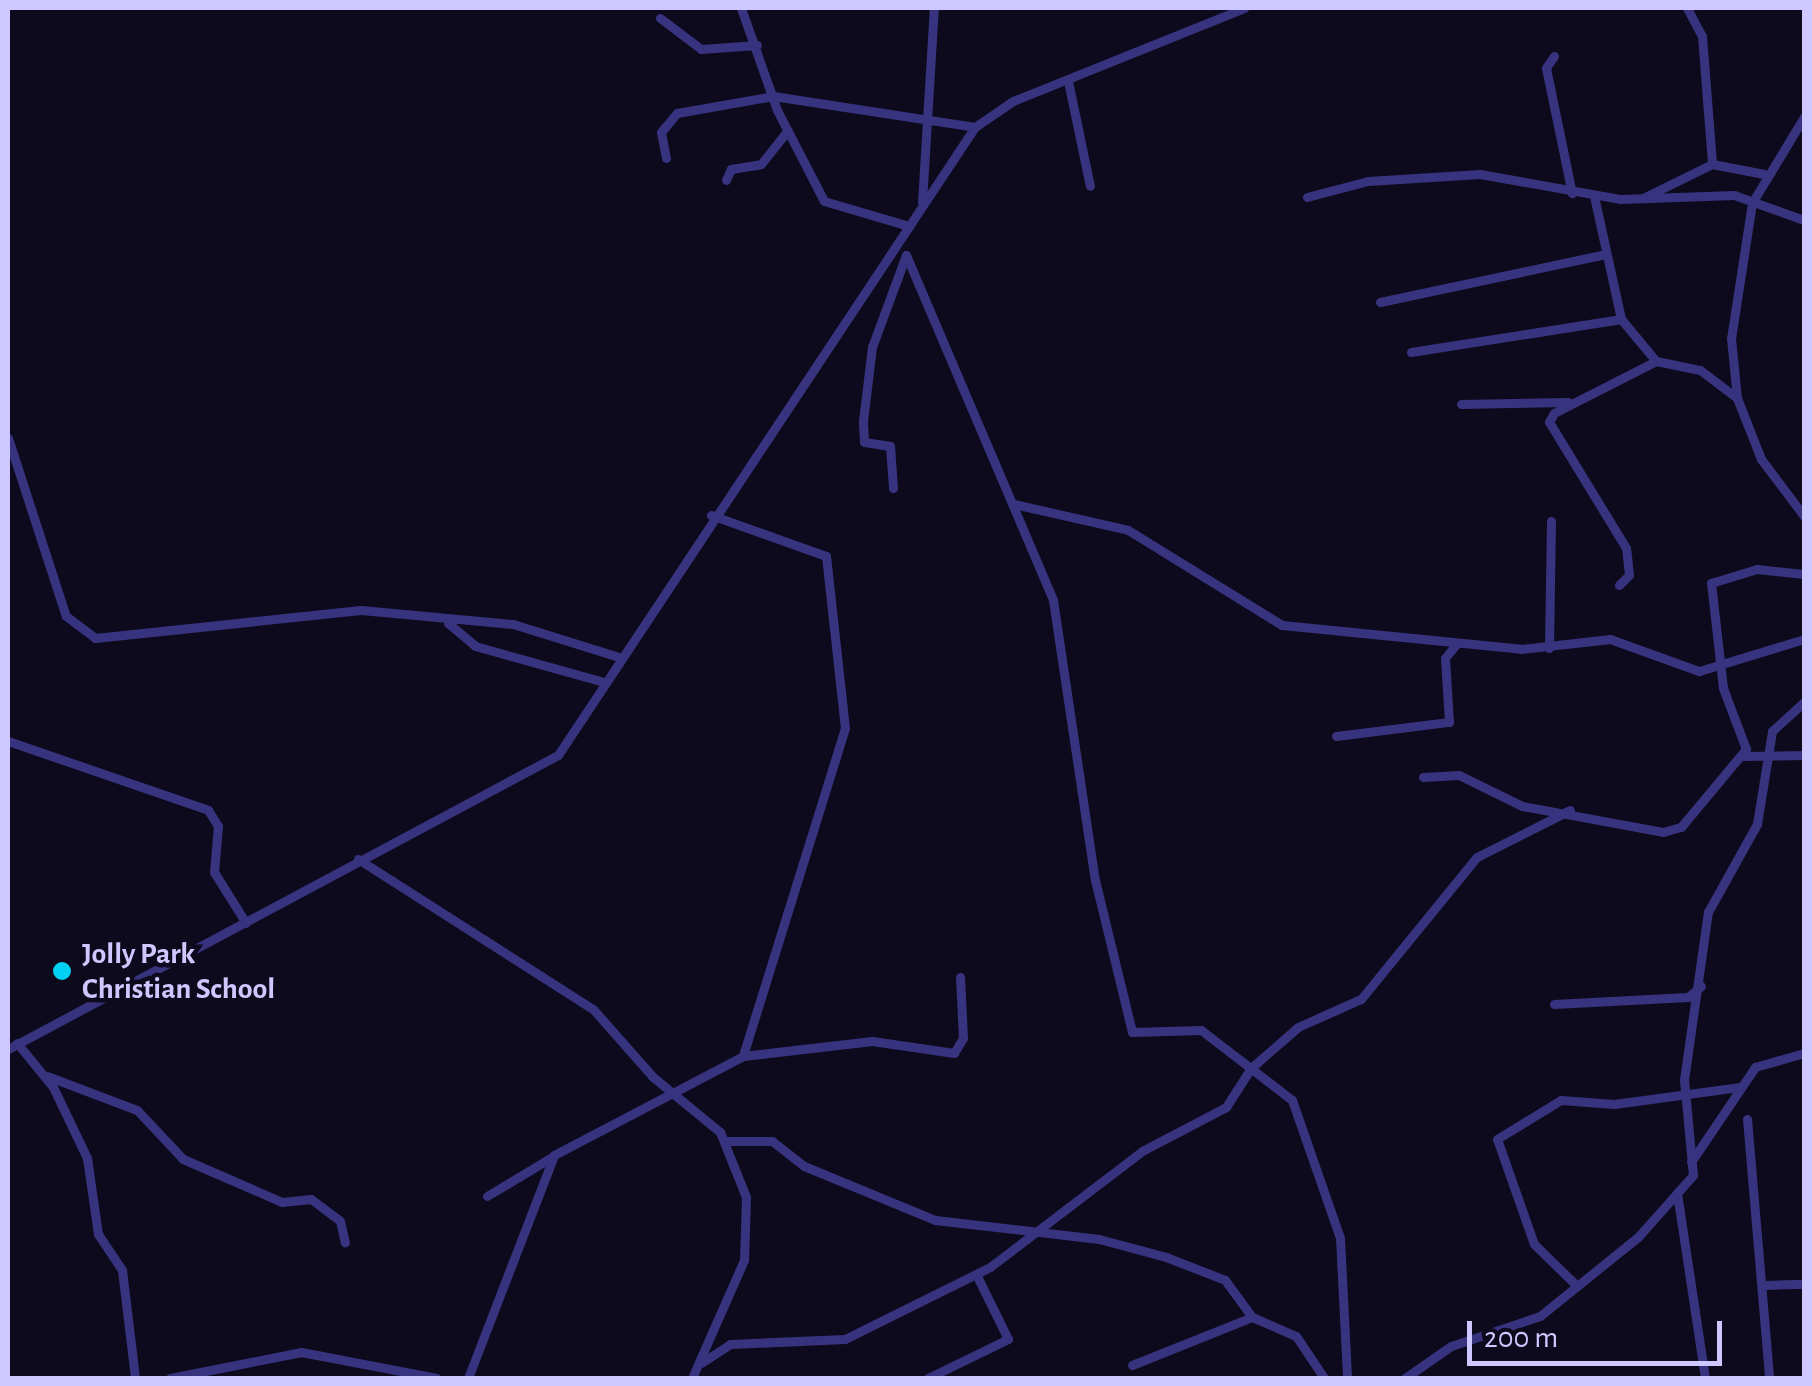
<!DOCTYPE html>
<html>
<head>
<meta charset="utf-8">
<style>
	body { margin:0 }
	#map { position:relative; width:1812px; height:1386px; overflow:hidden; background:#0e0a1d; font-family:"Alegreya Sans",sans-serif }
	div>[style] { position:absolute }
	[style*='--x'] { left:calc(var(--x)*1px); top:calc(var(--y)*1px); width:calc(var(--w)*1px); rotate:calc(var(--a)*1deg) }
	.street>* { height:9px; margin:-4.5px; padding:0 4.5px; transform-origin:4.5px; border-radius:4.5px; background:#38337f }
	.dots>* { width:28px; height:28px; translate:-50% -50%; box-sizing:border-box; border:5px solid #0e0a1d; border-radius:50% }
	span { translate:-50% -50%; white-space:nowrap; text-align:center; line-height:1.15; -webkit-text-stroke:9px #0e0a1d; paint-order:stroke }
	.poi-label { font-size:30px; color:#cfc7ff; font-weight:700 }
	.left { translate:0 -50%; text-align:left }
	.frame { position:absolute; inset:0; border:10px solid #cfc7ff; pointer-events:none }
	.scale { position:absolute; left:1467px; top:1321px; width:255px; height:45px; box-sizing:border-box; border:5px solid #cfc7ff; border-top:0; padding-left:12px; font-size:30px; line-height:35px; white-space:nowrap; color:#cfc7ff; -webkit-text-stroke:8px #0e0a1d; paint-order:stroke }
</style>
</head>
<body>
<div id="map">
	<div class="street">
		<div style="--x:741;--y:8;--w:108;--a:70.6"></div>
		<div style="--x:777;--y:110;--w:102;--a:62.7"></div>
		<div style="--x:824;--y:201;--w:89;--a:16.4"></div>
		<div style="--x:1687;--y:8;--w:32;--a:62"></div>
		<div style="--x:1702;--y:36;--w:128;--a:85.5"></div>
		<div style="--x:660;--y:18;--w:51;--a:37.1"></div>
		<div style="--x:701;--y:49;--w:56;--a:-4.1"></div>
		<div style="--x:1554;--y:56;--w:14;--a:124"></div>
		<div style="--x:1546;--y:68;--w:128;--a:78.3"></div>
		<div style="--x:1068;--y:81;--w:107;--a:78.2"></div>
		<div style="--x:1804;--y:117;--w:100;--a:121.2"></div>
		<div style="--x:1752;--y:203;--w:137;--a:98.8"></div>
		<div style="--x:1731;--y:338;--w:60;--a:84.3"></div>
		<div style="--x:1737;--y:398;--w:66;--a:68.5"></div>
		<div style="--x:1761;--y:459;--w:71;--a:53"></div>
		<div style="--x:666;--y:158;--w:26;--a:-101"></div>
		<div style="--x:661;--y:132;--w:25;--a:-50"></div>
		<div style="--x:677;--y:113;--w:97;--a:-10"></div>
		<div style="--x:773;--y:96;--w:204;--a:8.7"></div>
		<div style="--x:726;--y:180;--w:12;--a:-66"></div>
		<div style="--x:731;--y:169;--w:30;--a:-9"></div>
		<div style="--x:761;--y:164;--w:43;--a:-51.5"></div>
		<div style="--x:1594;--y:196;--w:126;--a:77.6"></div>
		<div style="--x:1621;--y:319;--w:55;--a:50.2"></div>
		<div style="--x:1307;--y:197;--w:63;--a:-14.7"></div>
		<div style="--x:1368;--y:181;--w:112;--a:-3.6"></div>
		<div style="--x:1480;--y:174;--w:143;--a:10.1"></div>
		<div style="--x:1621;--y:199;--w:113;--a:-2"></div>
		<div style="--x:1734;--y:195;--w:74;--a:19.7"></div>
		<div style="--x:1643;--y:198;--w:77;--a:-26.2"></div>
		<div style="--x:1712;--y:164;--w:53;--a:10.9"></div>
		<div style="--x:922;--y:202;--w:194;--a:-86.5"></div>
		<div style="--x:1380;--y:302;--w:227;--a:-12"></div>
		<div style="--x:1411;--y:352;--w:213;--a:-8.9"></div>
		<div style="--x:1461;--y:404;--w:107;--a:-1.1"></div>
		<div style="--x:8;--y:438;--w:187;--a:72"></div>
		<div style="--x:66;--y:616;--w:36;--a:37"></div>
		<div style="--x:95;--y:638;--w:267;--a:-6"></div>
		<div style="--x:361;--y:610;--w:153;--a:5.3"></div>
		<div style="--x:513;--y:624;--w:111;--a:17.3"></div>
		<div style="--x:893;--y:488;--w:42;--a:-94.1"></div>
		<div style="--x:890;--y:446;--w:26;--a:-171"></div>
		<div style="--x:864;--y:442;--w:21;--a:-93"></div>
		<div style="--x:863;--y:421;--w:75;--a:-83.1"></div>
		<div style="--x:872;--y:347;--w:98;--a:-69.7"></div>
		<div style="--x:906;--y:255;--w:375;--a:66.9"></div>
		<div style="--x:1053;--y:600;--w:283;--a:81.5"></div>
		<div style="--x:1095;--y:880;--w:156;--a:76.3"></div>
		<div style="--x:1132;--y:1032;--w:69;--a:-1.7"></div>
		<div style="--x:1201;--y:1030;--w:115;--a:37.6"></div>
		<div style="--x:1292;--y:1100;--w:146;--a:70.8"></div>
		<div style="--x:1340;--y:1238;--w:140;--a:87.1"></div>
		<div style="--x:1014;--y:504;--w:117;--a:12.8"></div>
		<div style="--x:1128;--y:530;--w:181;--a:31.7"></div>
		<div style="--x:1282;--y:625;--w:240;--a:5.7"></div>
		<div style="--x:1521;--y:649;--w:90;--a:-6.4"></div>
		<div style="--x:1610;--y:639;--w:95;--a:19.8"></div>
		<div style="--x:1699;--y:671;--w:110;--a:-16.9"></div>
		<div style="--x:711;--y:515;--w:122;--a:19.6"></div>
		<div style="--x:826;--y:556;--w:173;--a:83.7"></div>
		<div style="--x:845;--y:728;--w:343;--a:107.3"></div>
		<div style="--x:1619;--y:585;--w:14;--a:-45"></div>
		<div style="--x:1629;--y:575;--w:27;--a:-96"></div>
		<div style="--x:1626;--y:548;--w:148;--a:-121.4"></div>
		<div style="--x:1549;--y:422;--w:10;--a:-61"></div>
		<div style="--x:1554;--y:413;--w:114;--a:-27"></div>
		<div style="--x:1656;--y:361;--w:45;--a:11.6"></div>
		<div style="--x:1700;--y:370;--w:46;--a:37.1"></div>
		<div style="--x:448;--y:623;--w:35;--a:40"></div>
		<div style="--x:475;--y:646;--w:134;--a:15.6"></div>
		<div style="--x:1549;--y:648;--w:127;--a:-89.1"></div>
		<div style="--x:1336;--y:736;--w:114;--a:-7.1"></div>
		<div style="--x:1449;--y:722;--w:64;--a:-93.6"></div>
		<div style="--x:1445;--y:658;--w:19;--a:-51"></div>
		<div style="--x:8;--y:741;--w:212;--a:19"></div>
		<div style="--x:208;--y:810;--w:19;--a:58"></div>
		<div style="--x:218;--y:826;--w:46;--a:95"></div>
		<div style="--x:214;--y:872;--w:60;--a:57.9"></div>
		<div style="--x:1744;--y:756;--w:60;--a:-1"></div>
		<div style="--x:1423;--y:777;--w:36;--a:-3"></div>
		<div style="--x:1459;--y:775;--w:70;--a:26.2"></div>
		<div style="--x:1522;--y:806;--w:143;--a:10.4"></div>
		<div style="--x:1663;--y:832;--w:19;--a:-16"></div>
		<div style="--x:1681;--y:827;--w:102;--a:-50.2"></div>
		<div style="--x:1746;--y:749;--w:65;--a:-110.7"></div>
		<div style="--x:1723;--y:688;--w:106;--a:-96.5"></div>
		<div style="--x:1711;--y:583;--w:48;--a:-16.9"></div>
		<div style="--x:1757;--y:569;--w:47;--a:6.1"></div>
		<div style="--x:358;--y:859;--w:279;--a:32.6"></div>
		<div style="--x:593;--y:1009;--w:91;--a:48.6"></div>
		<div style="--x:653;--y:1077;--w:87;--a:39.4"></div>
		<div style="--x:720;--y:1132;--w:70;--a:68.2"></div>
		<div style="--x:746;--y:1197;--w:63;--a:91.8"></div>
		<div style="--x:744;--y:1260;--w:129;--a:113.8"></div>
		<div style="--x:1554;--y:1004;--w:134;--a:-3"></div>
		<div style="--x:1688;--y:997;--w:17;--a:-40"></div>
		<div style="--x:17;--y:1043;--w:57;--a:50.7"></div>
		<div style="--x:53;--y:1087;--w:79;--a:64.4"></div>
		<div style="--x:87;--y:1158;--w:77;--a:81.8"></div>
		<div style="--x:98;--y:1234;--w:43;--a:56.3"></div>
		<div style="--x:122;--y:1270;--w:109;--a:83.1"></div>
		<div style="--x:8;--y:1049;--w:624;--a:-28.13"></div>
		<div style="--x:558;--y:755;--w:754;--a:-56.42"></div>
		<div style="--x:975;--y:127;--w:46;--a:-34.4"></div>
		<div style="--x:1013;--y:101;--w:249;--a:-21.9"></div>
		<div style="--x:47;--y:1076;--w:96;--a:20.7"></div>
		<div style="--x:137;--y:1110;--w:67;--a:46.8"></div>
		<div style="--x:183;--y:1159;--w:108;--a:23.5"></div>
		<div style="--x:282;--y:1202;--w:29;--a:-6"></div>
		<div style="--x:311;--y:1199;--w:36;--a:37"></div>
		<div style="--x:340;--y:1221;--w:22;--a:77"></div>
		<div style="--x:1747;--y:1119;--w:260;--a:85.1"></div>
		<div style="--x:725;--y:1141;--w:47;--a:0"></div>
		<div style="--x:772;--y:1141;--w:41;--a:38"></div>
		<div style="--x:804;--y:1166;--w:142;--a:22.4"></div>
		<div style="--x:935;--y:1220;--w:165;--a:6.6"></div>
		<div style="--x:1099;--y:1239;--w:69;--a:15"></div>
		<div style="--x:1166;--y:1257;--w:63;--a:21.3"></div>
		<div style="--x:1225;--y:1280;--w:46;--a:53.9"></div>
		<div style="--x:1691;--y:1162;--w:115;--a:-56"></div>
		<div style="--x:1755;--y:1067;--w:51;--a:-15.9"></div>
		<div style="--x:1677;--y:1193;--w:187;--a:81.4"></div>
		<div style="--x:487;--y:1196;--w:76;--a:-31"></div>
		<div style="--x:1575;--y:1284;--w:57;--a:-135.7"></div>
		<div style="--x:1534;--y:1244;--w:111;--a:-109.4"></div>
		<div style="--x:1497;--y:1139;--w:75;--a:-31.4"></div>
		<div style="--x:1561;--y:1100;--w:53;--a:4.3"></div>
		<div style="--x:1614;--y:1104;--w:126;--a:-7.7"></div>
		<div style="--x:1766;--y:1285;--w:38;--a:-2"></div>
		<div style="--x:701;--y:1363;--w:35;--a:-33"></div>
		<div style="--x:730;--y:1344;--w:115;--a:-2.5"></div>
		<div style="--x:845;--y:1339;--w:162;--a:-26.4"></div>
		<div style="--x:990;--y:1267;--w:191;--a:-37.3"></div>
		<div style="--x:1142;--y:1151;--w:95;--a:-27.6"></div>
		<div style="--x:1226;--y:1107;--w:46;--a:-57.3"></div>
		<div style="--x:1251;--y:1068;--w:62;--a:-41.1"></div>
		<div style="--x:1298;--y:1027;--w:69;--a:-24"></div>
		<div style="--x:1361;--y:999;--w:183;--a:-50.8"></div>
		<div style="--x:1477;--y:857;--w:104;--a:-26.8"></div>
		<div style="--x:1132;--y:1365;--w:129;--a:-21.8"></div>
		<div style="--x:1252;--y:1317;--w:48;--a:23.4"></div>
		<div style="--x:1296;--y:1336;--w:50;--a:56.3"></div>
		<div style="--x:170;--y:1378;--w:134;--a:-11.2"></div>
		<div style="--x:301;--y:1352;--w:138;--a:10.8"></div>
		<div style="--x:468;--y:1378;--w:239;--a:-68.9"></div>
		<div style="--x:554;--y:1155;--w:213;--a:-27.6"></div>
		<div style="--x:743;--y:1056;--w:130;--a:-6.6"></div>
		<div style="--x:872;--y:1041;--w:83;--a:8.3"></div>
		<div style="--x:954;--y:1053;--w:17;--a:-59"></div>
		<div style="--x:963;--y:1038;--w:61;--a:-92.8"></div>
		<div style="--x:928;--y:1378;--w:89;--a:-26"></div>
		<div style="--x:1008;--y:1339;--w:72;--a:-116.2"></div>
		<div style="--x:1405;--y:1378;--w:56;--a:-34.8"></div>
		<div style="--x:1451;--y:1346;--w:94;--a:-18.6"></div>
		<div style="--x:1540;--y:1316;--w:126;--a:-38.9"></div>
		<div style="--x:1638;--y:1237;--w:83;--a:-48.4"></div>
		<div style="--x:1693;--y:1175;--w:95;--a:-95.4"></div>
		<div style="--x:1684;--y:1080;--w:170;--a:-81.9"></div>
		<div style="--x:1708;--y:912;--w:101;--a:-60.9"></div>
		<div style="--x:1757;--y:824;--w:94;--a:-80.8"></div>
		<div style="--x:1772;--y:731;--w:43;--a:-42.2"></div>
	</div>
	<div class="dots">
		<div style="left:62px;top:971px;background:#00d1f2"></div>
	</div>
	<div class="poi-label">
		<span class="left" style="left:82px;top:971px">Jolly Park<br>Christian School</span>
	</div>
	<div class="frame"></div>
	<div class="scale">200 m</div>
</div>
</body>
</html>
